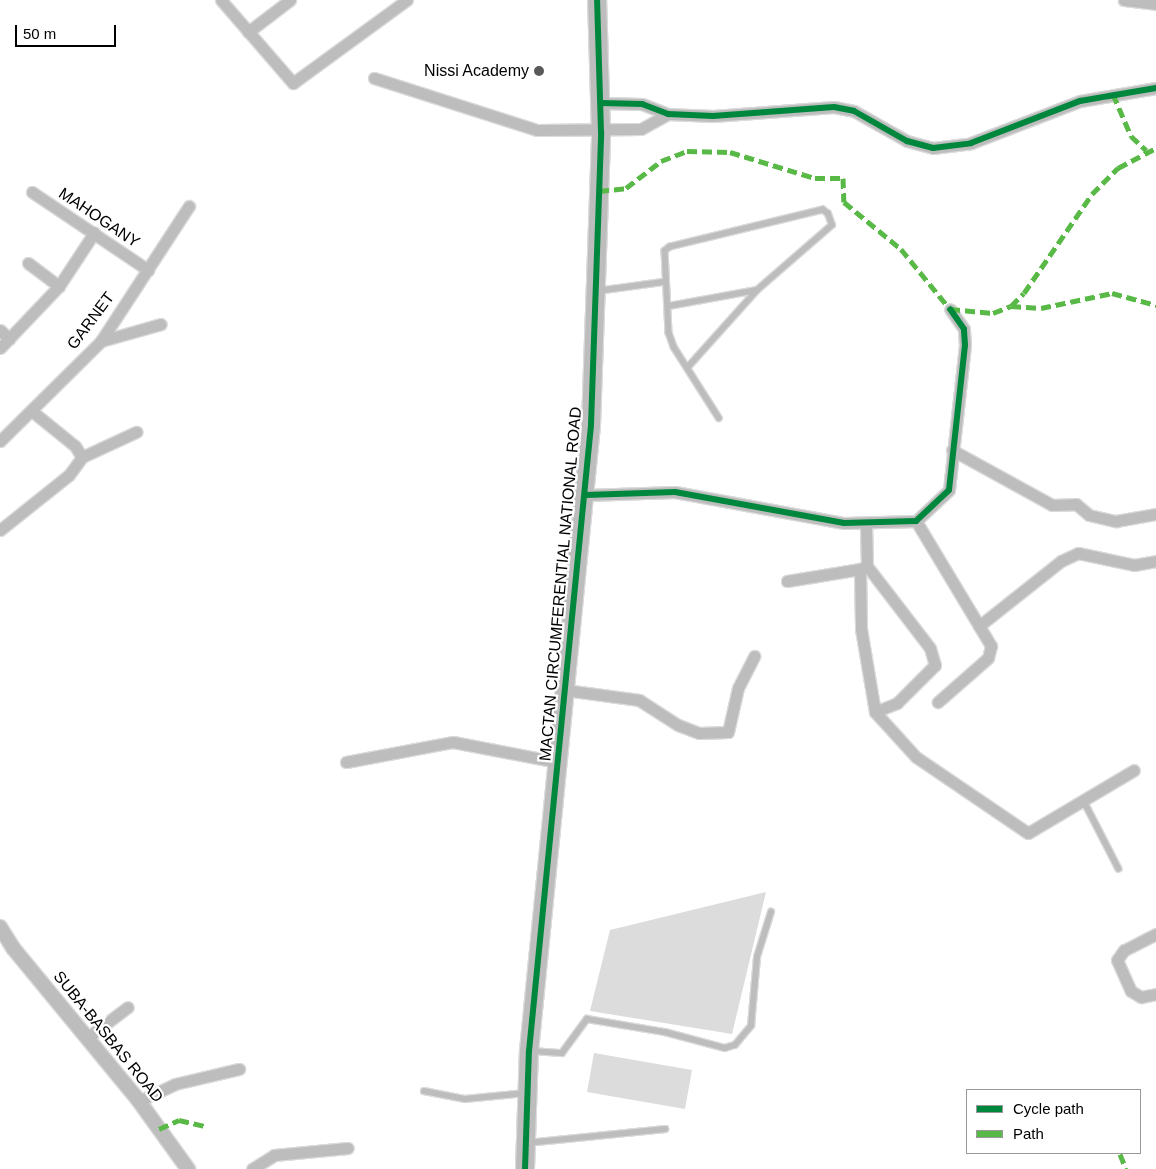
<!DOCTYPE html>
<html>
<head>
<meta charset="utf-8">
<style>
	body { margin:0 }
	#map { position:relative; width:1156px; height:1169px; overflow:hidden; background:#fff; font-family:Arial,sans-serif }
	div>[style] { position:absolute }
	[style*='--x'] { left:calc(var(--x)*1px); top:calc(var(--y)*1px); width:calc(var(--w)*1px); rotate:calc(var(--a)*1deg) }
	.building>* { inset:0; background:#dcdcdc }
	.roads { filter:drop-shadow(1px 0 #dbdbdb) drop-shadow(-1px 0 #dbdbdb) drop-shadow(0 1px #dbdbdb) drop-shadow(0 -1px #dbdbdb) }
	.service>* { height:5.5px; margin:-2.75px; padding:0 2.75px; transform-origin:2.75px; border-radius:2.75px; background:#bdbdbd }
	.minor>* { height:11px; margin:-5.5px; padding:0 5.5px; transform-origin:5.5px; border-radius:5.5px; background:#bdbdbd }
	.tertiary>* { height:14px; margin:-7px; padding:0 7px; transform-origin:7px; border-radius:7px; background:#bdbdbd }
	.primary>* { height:18px; margin:-9px; padding:0 9px; transform-origin:9px; border-radius:9px; background:#bdbdbd }
	.quiet>* { height:5px; margin-top:-2.5px; transform-origin:0; background:repeating-linear-gradient(90deg,#58b947 0 10px,transparent 0 15px) }
	.cycleway>* { height:6px; margin:-3px; padding:0 3px; transform-origin:3px; border-radius:3px; background:#00873e }
	.dots>* { width:14px; height:14px; translate:-50% -50%; box-sizing:border-box; border:2px solid #fff; border-radius:50% }
	span { translate:-50% -50%; white-space:nowrap; text-align:center; line-height:1.15; -webkit-text-stroke:4.5px #fff; paint-order:stroke }
	.poi-label { font-size:16px; color:#000 }
	.right { translate:-100% -50%; text-align:right }
	.street-label { font-size:16px; color:#000 }
	.legend { position:absolute; left:966px; top:1089px; width:175px; height:65px; box-sizing:border-box; background:#fff; border:1px solid #999; margin:0; padding:6px 9px; list-style:none; font-size:15px; color:#000 }
	.legend li { display:flex; align-items:center; gap:10px; height:25px }
	.legend b { width:25px; border:1px solid #999 }
	.scale { position:absolute; left:15px; top:25px; width:101px; height:22px; box-sizing:border-box; border:2px solid #000; border-top:0; padding-left:6px; font-size:15px; line-height:18px; white-space:nowrap; color:#000; -webkit-text-stroke:4px #fff; paint-order:stroke }
</style>
</head>
<body>
<div id="map">
	<div class="building">
		<div style="clip-path:polygon(766px 892px,732px 1034px,590px 1011px,610px 930px)"></div>
		<div style="clip-path:polygon(594px 1053px,692px 1070px,685px 1109px,587px 1092px)"></div>
	</div>
	<div class="roads">
		<div class="service">
			<div style="--x:597;--y:291;--w:68;--a:-7.7"></div>
			<div style="--x:669;--y:306;--w:89;--a:-10.3"></div>
			<div style="--x:688;--y:367;--w:103;--a:-48.1"></div>
			<div style="--x:757;--y:290;--w:99;--a:-40.9"></div>
			<div style="--x:832;--y:225;--w:12;--a:-110"></div>
			<div style="--x:828;--y:214;--w:6;--a:-141"></div>
			<div style="--x:823;--y:210;--w:157;--a:166.4"></div>
			<div style="--x:670;--y:247;--w:6;--a:141"></div>
			<div style="--x:665;--y:251;--w:82;--a:87.2"></div>
			<div style="--x:669;--y:333;--w:15;--a:70"></div>
			<div style="--x:674;--y:347;--w:84;--a:57.6"></div>
			<div style="--x:1084;--y:801;--w:76;--a:62.8"></div>
			<div style="--x:532;--y:1051;--w:30;--a:4"></div>
			<div style="--x:562;--y:1053;--w:42;--a:-53.7"></div>
			<div style="--x:587;--y:1019;--w:79;--a:9.5"></div>
			<div style="--x:665;--y:1032;--w:62;--a:14.9"></div>
			<div style="--x:725;--y:1048;--w:10;--a:-17"></div>
			<div style="--x:735;--y:1045;--w:25;--a:-50"></div>
			<div style="--x:751;--y:1026;--w:69;--a:-85"></div>
			<div style="--x:757;--y:957;--w:47;--a:-72.7"></div>
			<div style="--x:424;--y:1091;--w:42;--a:11"></div>
			<div style="--x:465;--y:1099;--w:61;--a:-5.6"></div>
			<div style="--x:527;--y:1143;--w:139;--a:-5.8"></div>
		</div>
		<div class="minor">
			<div style="--x:221;--y:0;--w:110;--a:49.1"></div>
			<div style="--x:293;--y:83;--w:141;--a:-36.1"></div>
			<div style="--x:1124;--y:0;--w:32;--a:7"></div>
			<div style="--x:248;--y:32;--w:53;--a:-37.3"></div>
			<div style="--x:374;--y:78;--w:171;--a:17.7"></div>
			<div style="--x:537;--y:130;--w:104;--a:-0.6"></div>
			<div style="--x:641;--y:129;--w:31;--a:-29"></div>
			<div style="--x:601;--y:103;--w:41;--a:1.4"></div>
			<div style="--x:642;--y:104;--w:28;--a:21"></div>
			<div style="--x:668;--y:114;--w:45;--a:2.5"></div>
			<div style="--x:713;--y:116;--w:121;--a:-4.3"></div>
			<div style="--x:834;--y:107;--w:20;--a:11"></div>
			<div style="--x:854;--y:111;--w:61;--a:29.5"></div>
			<div style="--x:907;--y:141;--w:27;--a:15"></div>
			<div style="--x:933;--y:148;--w:38;--a:-7"></div>
			<div style="--x:971;--y:143;--w:117;--a:-21.1"></div>
			<div style="--x:1080;--y:101;--w:77;--a:-9.7"></div>
			<div style="--x:32;--y:192;--w:140;--a:33.9"></div>
			<div style="--x:28;--y:263;--w:39;--a:37"></div>
			<div style="--x:0;--y:330;--w:13;--a:45"></div>
			<div style="--x:101;--y:341;--w:62;--a:-15.8"></div>
			<div style="--x:0;--y:348;--w:86;--a:-46.4"></div>
			<div style="--x:59;--y:286;--w:64;--a:-56.6"></div>
			<div style="--x:33;--y:412;--w:54;--a:39"></div>
			<div style="--x:75;--y:446;--w:13;--a:58"></div>
			<div style="--x:0;--y:441;--w:142;--a:-44.7"></div>
			<div style="--x:101;--y:341;--w:161;--a:-56.9"></div>
			<div style="--x:952;--y:450;--w:114;--a:28.8"></div>
			<div style="--x:1052;--y:505;--w:24;--a:-2"></div>
			<div style="--x:1076;--y:504;--w:17;--a:40"></div>
			<div style="--x:1089;--y:515;--w:28;--a:13"></div>
			<div style="--x:1116;--y:521;--w:41;--a:-9.9"></div>
			<div style="--x:586;--y:495;--w:89;--a:-1.9"></div>
			<div style="--x:675;--y:492;--w:172;--a:10.4"></div>
			<div style="--x:844;--y:523;--w:72;--a:-1.6"></div>
			<div style="--x:916;--y:521;--w:45;--a:-43.2"></div>
			<div style="--x:949;--y:490;--w:146;--a:-83.7"></div>
			<div style="--x:965;--y:345;--w:16;--a:-94"></div>
			<div style="--x:964;--y:329;--w:24;--a:-125"></div>
			<div style="--x:916;--y:521;--w:146;--a:59"></div>
			<div style="--x:991;--y:646;--w:12;--a:104"></div>
			<div style="--x:988;--y:658;--w:67;--a:138.7"></div>
			<div style="--x:866;--y:525;--w:41;--a:88.6"></div>
			<div style="--x:867;--y:566;--w:103;--a:52.5"></div>
			<div style="--x:930;--y:648;--w:18;--a:74"></div>
			<div style="--x:935;--y:665;--w:54;--a:135"></div>
			<div style="--x:897;--y:703;--w:24;--a:158"></div>
			<div style="--x:0;--y:530;--w:88;--a:-38.6"></div>
			<div style="--x:69;--y:475;--w:22;--a:-54"></div>
			<div style="--x:82;--y:457;--w:60;--a:-24.8"></div>
			<div style="--x:867;--y:566;--w:8;--a:157"></div>
			<div style="--x:860;--y:569;--w:60;--a:89"></div>
			<div style="--x:861;--y:629;--w:84;--a:80.4"></div>
			<div style="--x:875;--y:712;--w:61;--a:47.7"></div>
			<div style="--x:916;--y:757;--w:135;--a:34.2"></div>
			<div style="--x:1028;--y:833;--w:123;--a:-30.7"></div>
			<div style="--x:787;--y:581;--w:74;--a:-9.3"></div>
			<div style="--x:979;--y:626;--w:105;--a:-38.4"></div>
			<div style="--x:1061;--y:561;--w:19;--a:-25"></div>
			<div style="--x:1078;--y:553;--w:57;--a:12.1"></div>
			<div style="--x:1134;--y:565;--w:22;--a:-10"></div>
			<div style="--x:565;--y:690;--w:75;--a:7.7"></div>
			<div style="--x:639;--y:700;--w:46;--a:32.7"></div>
			<div style="--x:678;--y:725;--w:22;--a:21"></div>
			<div style="--x:699;--y:733;--w:29;--a:-2"></div>
			<div style="--x:728;--y:732;--w:45;--a:-77.2"></div>
			<div style="--x:738;--y:688;--w:36;--a:-63"></div>
			<div style="--x:346;--y:762;--w:109;--a:-10.6"></div>
			<div style="--x:453;--y:742;--w:107;--a:10.8"></div>
			<div style="--x:1156;--y:934;--w:36;--a:153"></div>
			<div style="--x:1124;--y:950;--w:12;--a:125"></div>
			<div style="--x:1117;--y:960;--w:34;--a:66"></div>
			<div style="--x:1131;--y:991;--w:12;--a:31"></div>
			<div style="--x:1141;--y:997;--w:15;--a:-11"></div>
			<div style="--x:87;--y:1038;--w:51;--a:-37.1"></div>
			<div style="--x:139;--y:1101;--w:40;--a:-25"></div>
			<div style="--x:175;--y:1084;--w:66;--a:-13.2"></div>
			<div style="--x:252;--y:1169;--w:26;--a:-32"></div>
			<div style="--x:274;--y:1155;--w:74;--a:-5.4"></div>
		</div>
		<div class="tertiary">
			<div style="--x:0;--y:927;--w:25;--a:58"></div>
			<div style="--x:13;--y:948;--w:198;--a:50.5"></div>
			<div style="--x:139;--y:1101;--w:84;--a:54.2"></div>
		</div>
		<div class="primary">
			<div style="--x:525;--y:1169;--w:118;--a:-88.1"></div>
			<div style="--x:529;--y:1051;--w:629;--a:-84.34"></div>
			<div style="--x:591;--y:425;--w:293;--a:-88"></div>
			<div style="--x:601;--y:132;--w:132;--a:-91.7"></div>
		</div>
	</div>
	<div class="quiet">
		<div style="--x:1113;--y:94;--w:46;--a:66.8"></div>
		<div style="--x:1131;--y:136;--w:21;--a:43"></div>
		<div style="--x:599;--y:191;--w:27;--a:-6"></div>
		<div style="--x:626;--y:188;--w:44;--a:-37.6"></div>
		<div style="--x:661;--y:161;--w:28;--a:-21"></div>
		<div style="--x:687;--y:151;--w:43;--a:1.3"></div>
		<div style="--x:730;--y:152;--w:89;--a:17"></div>
		<div style="--x:815;--y:178;--w:28;--a:0"></div>
		<div style="--x:843;--y:178;--w:24;--a:88"></div>
		<div style="--x:844;--y:202;--w:74;--a:39.5"></div>
		<div style="--x:901;--y:249;--w:77;--a:50.8"></div>
		<div style="--x:950;--y:309;--w:43;--a:5.3"></div>
		<div style="--x:993;--y:313;--w:19;--a:-21"></div>
		<div style="--x:1011;--y:306;--w:18;--a:-45"></div>
		<div style="--x:1024;--y:293;--w:120;--a:-55.5"></div>
		<div style="--x:1092;--y:194;--w:37;--a:-45"></div>
		<div style="--x:1118;--y:168;--w:43;--a:-27.8"></div>
		<div style="--x:1011;--y:306;--w:30;--a:4"></div>
		<div style="--x:1041;--y:308;--w:73;--a:-11.9"></div>
		<div style="--x:1112;--y:293;--w:46;--a:15.3"></div>
		<div style="--x:159;--y:1129;--w:22;--a:-24"></div>
		<div style="--x:179;--y:1120;--w:27;--a:13"></div>
		<div style="--x:1120;--y:1154;--w:16;--a:68"></div>
	</div>
	<div class="cycleway">
		<div style="--x:601;--y:103;--w:41;--a:1.4"></div>
		<div style="--x:642;--y:104;--w:28;--a:21"></div>
		<div style="--x:668;--y:114;--w:45;--a:2.5"></div>
		<div style="--x:713;--y:116;--w:121;--a:-4.3"></div>
		<div style="--x:834;--y:107;--w:20;--a:11"></div>
		<div style="--x:854;--y:111;--w:61;--a:29.5"></div>
		<div style="--x:907;--y:141;--w:27;--a:15"></div>
		<div style="--x:933;--y:148;--w:38;--a:-7"></div>
		<div style="--x:971;--y:143;--w:117;--a:-21.1"></div>
		<div style="--x:1080;--y:101;--w:77;--a:-9.7"></div>
		<div style="--x:586;--y:495;--w:89;--a:-1.9"></div>
		<div style="--x:675;--y:492;--w:172;--a:10.4"></div>
		<div style="--x:844;--y:523;--w:72;--a:-1.6"></div>
		<div style="--x:916;--y:521;--w:45;--a:-43.2"></div>
		<div style="--x:949;--y:490;--w:146;--a:-83.7"></div>
		<div style="--x:965;--y:345;--w:16;--a:-94"></div>
		<div style="--x:964;--y:329;--w:24;--a:-125"></div>
		<div style="--x:525;--y:1169;--w:118;--a:-88.1"></div>
		<div style="--x:529;--y:1051;--w:629;--a:-84.34"></div>
		<div style="--x:591;--y:425;--w:293;--a:-88"></div>
		<div style="--x:601;--y:132;--w:132;--a:-91.7"></div>
	</div>
	<div class="dots">
		<div style="left:539px;top:71px;background:#595959"></div>
	</div>
	<div class="poi-label">
		<span class="right" style="left:529px;top:71px">Nissi Academy</span>
	</div>
	<div class="street-label">
		<span style="left:99px;top:218px;rotate:34deg">MAHOGANY</span>
		<span style="left:91px;top:321px;rotate:-53deg">GARNET</span>
		<span style="left:561px;top:584px;rotate:-85deg">MACTAN CIRCUMFERENTIAL NATIONAL ROAD</span>
		<span style="left:108px;top:1037px;rotate:51deg">SUBA-BASBAS ROAD</span>
	</div>
	<ul class="legend">
	<li><b style="height:6px;background:#00873e"></b>Cycle path</li>
	<li><b style="height:6px;background:#58b947"></b>Path</li>
	</ul>
	<div class="scale">50 m</div>
</div>
</body>
</html>
